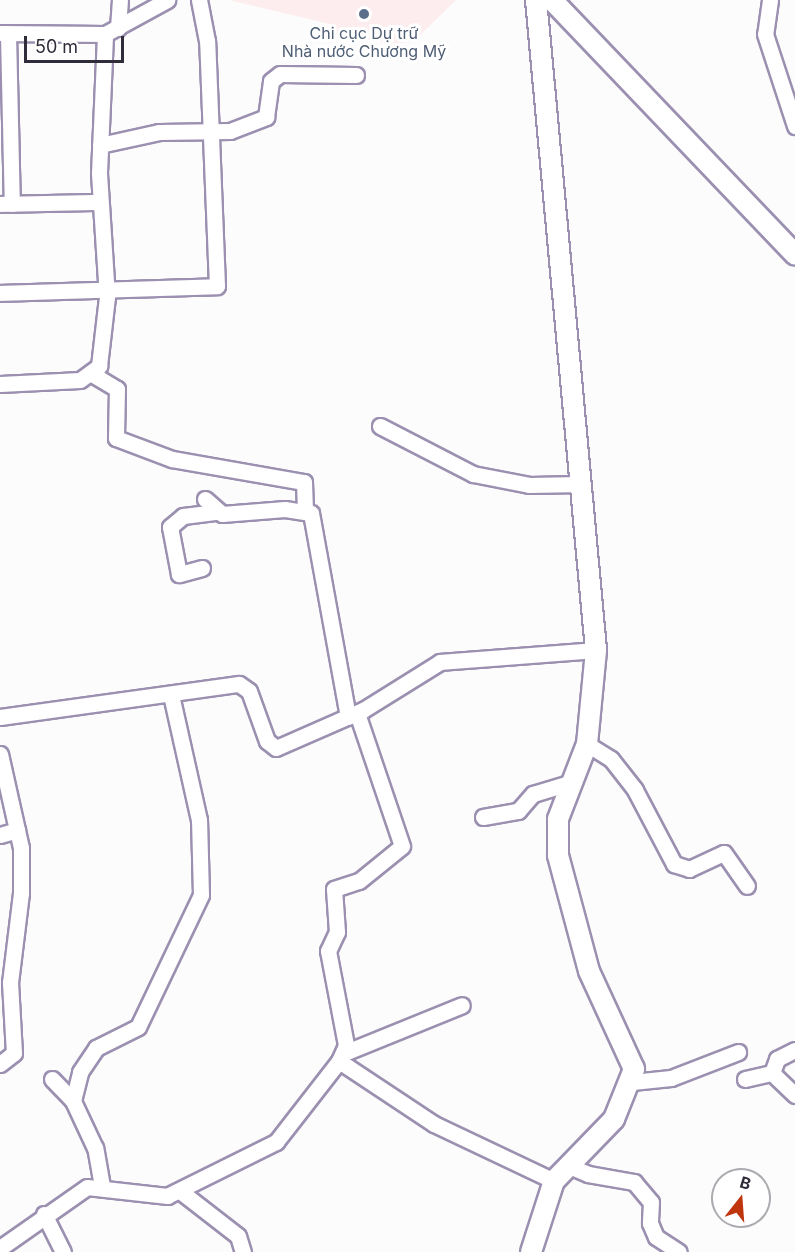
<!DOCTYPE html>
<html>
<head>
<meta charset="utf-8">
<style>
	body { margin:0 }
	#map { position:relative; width:795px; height:1252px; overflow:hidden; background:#fcfcfc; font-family:Inter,sans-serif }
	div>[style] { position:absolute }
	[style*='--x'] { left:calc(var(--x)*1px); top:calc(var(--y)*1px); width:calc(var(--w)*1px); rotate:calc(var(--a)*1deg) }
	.commercial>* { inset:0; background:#feedee }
	.roads { filter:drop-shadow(2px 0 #9c90b1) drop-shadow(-2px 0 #9c90b1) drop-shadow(0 2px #9c90b1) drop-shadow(0 -2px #9c90b1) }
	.minor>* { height:15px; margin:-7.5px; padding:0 7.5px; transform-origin:7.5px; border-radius:7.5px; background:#fff }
	.major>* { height:20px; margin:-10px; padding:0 10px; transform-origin:10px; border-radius:10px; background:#fff }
	.dots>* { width:16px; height:16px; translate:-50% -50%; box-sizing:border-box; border:3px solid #fff; border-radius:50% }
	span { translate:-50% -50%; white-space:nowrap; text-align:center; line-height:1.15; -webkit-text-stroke:6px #fff; paint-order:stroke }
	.service-label { font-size:16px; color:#4e5e75 }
	.north { position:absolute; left:711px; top:1168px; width:60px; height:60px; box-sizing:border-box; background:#fff; border:2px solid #adabb0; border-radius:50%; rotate:17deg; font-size:16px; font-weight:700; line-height:24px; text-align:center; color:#312c3a }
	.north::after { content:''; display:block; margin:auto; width:21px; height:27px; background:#be350e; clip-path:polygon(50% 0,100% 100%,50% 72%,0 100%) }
	.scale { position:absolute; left:24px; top:36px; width:100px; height:27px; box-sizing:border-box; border:3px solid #312c3a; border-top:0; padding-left:8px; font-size:18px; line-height:21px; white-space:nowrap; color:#312c3a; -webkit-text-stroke:4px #fff; paint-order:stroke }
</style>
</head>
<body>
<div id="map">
	<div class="commercial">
		<div style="clip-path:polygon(229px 0,456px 0,414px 41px,397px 44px,336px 35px,334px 25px)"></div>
	</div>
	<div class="roads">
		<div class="minor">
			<div style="--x:770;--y:0;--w:34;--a:98"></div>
			<div style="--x:765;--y:34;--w:97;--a:71.9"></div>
			<div style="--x:118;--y:28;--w:28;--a:-86"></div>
			<div style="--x:0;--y:33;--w:105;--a:0.5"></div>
			<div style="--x:105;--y:34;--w:71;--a:-28.7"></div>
			<div style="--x:8;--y:34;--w:170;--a:88.7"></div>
			<div style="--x:100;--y:145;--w:60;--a:-12.4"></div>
			<div style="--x:159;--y:132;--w:71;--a:-0.8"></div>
			<div style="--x:230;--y:131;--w:39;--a:-21"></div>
			<div style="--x:266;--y:117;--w:36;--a:-82"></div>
			<div style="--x:271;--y:81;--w:11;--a:-38"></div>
			<div style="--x:280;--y:74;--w:76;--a:0.8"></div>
			<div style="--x:0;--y:204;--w:99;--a:-1.2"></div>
			<div style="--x:0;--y:293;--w:217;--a:-1.8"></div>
			<div style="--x:217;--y:286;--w:245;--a:-92.3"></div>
			<div style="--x:207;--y:41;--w:42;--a:-101"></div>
			<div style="--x:92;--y:374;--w:29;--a:31"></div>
			<div style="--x:117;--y:389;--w:49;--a:91.2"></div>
			<div style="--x:116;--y:438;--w:60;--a:20.6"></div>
			<div style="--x:172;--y:459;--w:134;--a:9.9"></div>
			<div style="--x:304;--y:482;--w:27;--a:88"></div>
			<div style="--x:0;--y:384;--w:80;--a:-2.9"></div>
			<div style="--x:80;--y:380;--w:24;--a:-36"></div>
			<div style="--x:99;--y:366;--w:69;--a:-83.4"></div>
			<div style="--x:107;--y:297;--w:124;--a:-93.7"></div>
			<div style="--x:99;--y:173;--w:139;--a:-87.5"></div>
			<div style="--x:380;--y:426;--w:105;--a:27.3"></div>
			<div style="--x:473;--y:474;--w:57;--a:11.1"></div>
			<div style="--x:529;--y:485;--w:52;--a:-1.1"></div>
			<div style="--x:205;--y:499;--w:23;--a:41"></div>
			<div style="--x:222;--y:514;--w:63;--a:-4.5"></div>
			<div style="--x:285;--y:509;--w:26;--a:9"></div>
			<div style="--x:311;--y:513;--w:207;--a:79.7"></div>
			<div style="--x:202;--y:568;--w:24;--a:165"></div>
			<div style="--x:179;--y:574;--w:48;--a:-100.8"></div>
			<div style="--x:170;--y:527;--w:17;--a:-40"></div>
			<div style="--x:183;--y:516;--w:32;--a:-7"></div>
			<div style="--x:0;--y:717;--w:241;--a:-7.9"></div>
			<div style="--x:239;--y:684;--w:12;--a:35"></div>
			<div style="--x:249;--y:691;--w:53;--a:70.2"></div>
			<div style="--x:267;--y:741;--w:11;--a:38"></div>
			<div style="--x:276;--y:748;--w:95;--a:-23.6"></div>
			<div style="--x:363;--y:710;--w:91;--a:-31.9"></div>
			<div style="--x:440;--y:662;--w:156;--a:-4.4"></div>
			<div style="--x:587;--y:744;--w:28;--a:32"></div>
			<div style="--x:611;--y:759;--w:39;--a:52"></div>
			<div style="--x:635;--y:790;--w:84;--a:62.2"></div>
			<div style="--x:674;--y:864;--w:16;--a:18"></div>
			<div style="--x:689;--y:869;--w:38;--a:-25"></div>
			<div style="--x:724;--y:853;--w:40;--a:55.1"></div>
			<div style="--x:0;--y:754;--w:96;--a:77.4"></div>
			<div style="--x:21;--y:848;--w:45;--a:90"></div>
			<div style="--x:21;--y:893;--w:90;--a:97"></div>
			<div style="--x:10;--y:982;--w:71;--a:86.8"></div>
			<div style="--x:14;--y:1053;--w:18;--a:142"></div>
			<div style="--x:483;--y:817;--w:36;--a:-10"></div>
			<div style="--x:518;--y:811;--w:23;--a:-49"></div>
			<div style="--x:533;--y:794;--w:39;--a:-17"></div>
			<div style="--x:0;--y:835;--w:18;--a:-16"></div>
			<div style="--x:344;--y:1053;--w:127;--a:-22.1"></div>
			<div style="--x:339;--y:1061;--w:17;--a:-66"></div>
			<div style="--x:346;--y:1045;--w:96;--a:-100.8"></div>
			<div style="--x:328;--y:951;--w:21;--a:-65"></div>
			<div style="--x:337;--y:932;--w:43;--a:-94"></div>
			<div style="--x:334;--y:889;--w:26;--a:-18"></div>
			<div style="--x:359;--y:881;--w:55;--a:-39.1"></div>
			<div style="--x:402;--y:846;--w:140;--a:-108.7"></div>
			<div style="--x:772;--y:1073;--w:15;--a:-70"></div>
			<div style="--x:777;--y:1059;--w:20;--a:-27"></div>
			<div style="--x:52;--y:1079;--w:30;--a:46"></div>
			<div style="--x:745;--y:1079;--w:28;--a:-13"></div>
			<div style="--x:772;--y:1073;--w:32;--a:44"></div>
			<div style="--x:632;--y:1082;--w:39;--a:-6"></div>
			<div style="--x:671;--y:1078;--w:72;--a:-21.2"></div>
			<div style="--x:567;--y:1165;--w:23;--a:23"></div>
			<div style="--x:588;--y:1174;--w:47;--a:9.9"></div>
			<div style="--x:634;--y:1182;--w:26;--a:50"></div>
			<div style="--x:651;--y:1202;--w:21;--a:93"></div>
			<div style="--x:650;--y:1223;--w:15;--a:67"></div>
			<div style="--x:656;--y:1237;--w:27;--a:33"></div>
			<div style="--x:102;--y:1186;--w:39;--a:-100"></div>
			<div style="--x:95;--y:1148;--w:52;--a:-115.1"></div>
			<div style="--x:73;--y:1101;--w:30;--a:-76"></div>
			<div style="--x:80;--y:1072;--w:29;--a:-56"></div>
			<div style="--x:96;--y:1048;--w:47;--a:-26.6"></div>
			<div style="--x:138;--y:1027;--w:146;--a:-64.5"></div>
			<div style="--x:201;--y:895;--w:75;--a:-91.5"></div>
			<div style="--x:199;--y:820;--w:128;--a:-102.6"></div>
			<div style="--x:180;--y:1191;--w:73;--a:37.8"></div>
			<div style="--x:238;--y:1236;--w:17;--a:73"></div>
			<div style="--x:44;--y:1214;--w:42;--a:63.4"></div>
			<div style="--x:0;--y:1248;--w:106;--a:-35"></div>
			<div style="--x:87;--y:1187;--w:81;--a:6.4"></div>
			<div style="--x:167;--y:1196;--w:122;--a:-26.4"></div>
			<div style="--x:276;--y:1142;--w:103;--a:-52.1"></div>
			<div style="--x:339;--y:1061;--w:114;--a:33.6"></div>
			<div style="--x:434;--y:1124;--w:133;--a:25.4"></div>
		</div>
		<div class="major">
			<div style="--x:552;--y:0;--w:352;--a:46.3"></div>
			<div style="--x:531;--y:1252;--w:75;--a:-72.1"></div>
			<div style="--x:554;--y:1181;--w:86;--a:-45.9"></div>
			<div style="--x:614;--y:1119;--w:54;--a:-68.2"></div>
			<div style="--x:634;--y:1069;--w:108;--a:-114.7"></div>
			<div style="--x:589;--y:971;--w:120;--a:-105"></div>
			<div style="--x:558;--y:855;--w:36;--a:-90"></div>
			<div style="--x:558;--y:819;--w:80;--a:-68.9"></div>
			<div style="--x:587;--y:744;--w:94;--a:-84.5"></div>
			<div style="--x:596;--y:650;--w:653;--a:-95.27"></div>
		</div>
	</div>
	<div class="dots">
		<div style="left:364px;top:14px;background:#5c6f8a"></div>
	</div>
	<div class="service-label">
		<span style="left:364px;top:42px">Chi cục Dự trữ<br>Nhà nước Chương Mỹ</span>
	</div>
	<div class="north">B</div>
	<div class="scale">50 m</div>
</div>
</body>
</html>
